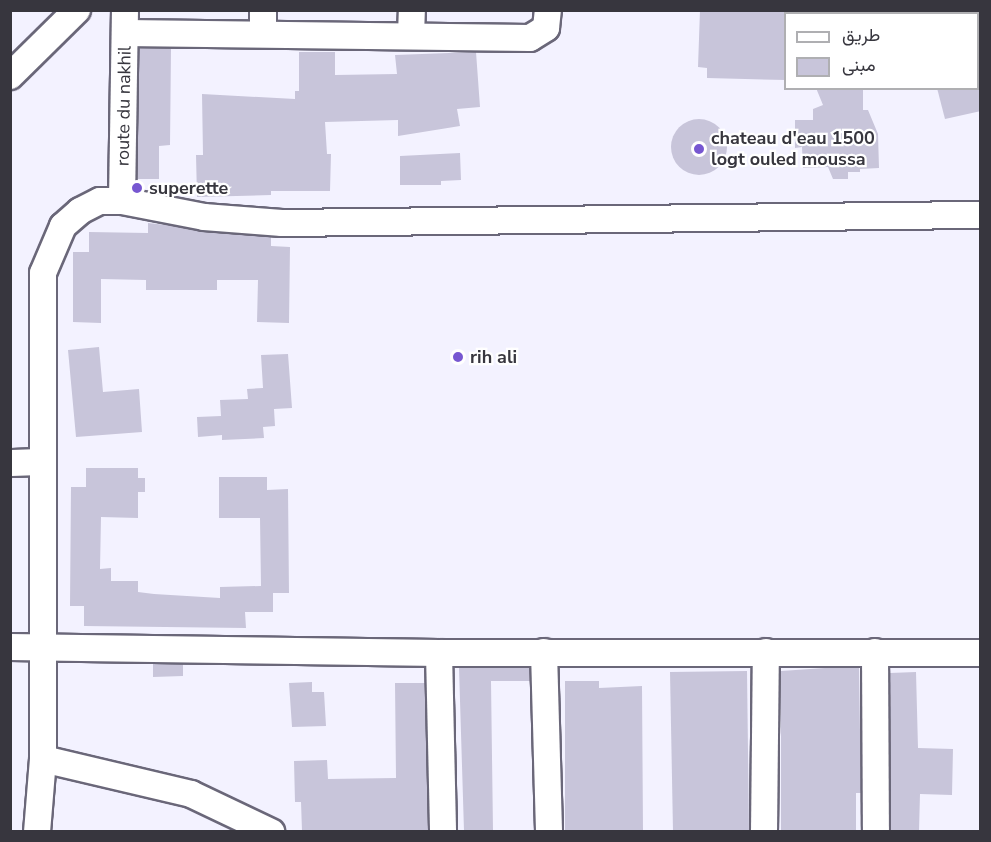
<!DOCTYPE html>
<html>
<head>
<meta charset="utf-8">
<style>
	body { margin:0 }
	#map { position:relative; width:991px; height:842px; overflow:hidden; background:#f3f2ff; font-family:"Nunito Sans",Vazirmatn,sans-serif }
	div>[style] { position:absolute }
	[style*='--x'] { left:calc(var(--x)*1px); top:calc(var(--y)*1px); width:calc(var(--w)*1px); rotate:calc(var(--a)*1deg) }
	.building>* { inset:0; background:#c8c5da }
	.round { border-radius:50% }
	.roads { filter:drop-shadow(2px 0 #6a6779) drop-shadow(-2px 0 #6a6779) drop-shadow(0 2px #6a6779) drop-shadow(0 -2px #6a6779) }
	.minor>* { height:26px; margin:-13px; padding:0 13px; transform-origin:13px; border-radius:13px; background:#fff }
	.dots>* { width:16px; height:16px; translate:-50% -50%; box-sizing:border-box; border:3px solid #fff; border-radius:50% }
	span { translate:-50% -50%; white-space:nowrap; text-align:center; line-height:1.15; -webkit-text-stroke:4.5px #fff; paint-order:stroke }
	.street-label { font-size:18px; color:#37363e }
	.poi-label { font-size:18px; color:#37363e; font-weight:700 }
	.left { translate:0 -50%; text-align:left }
	.frame { position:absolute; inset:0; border:12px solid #37363e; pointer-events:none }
	.legend { position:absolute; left:784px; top:12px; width:195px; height:78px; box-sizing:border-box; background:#fff; border:2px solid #afafb2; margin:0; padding:8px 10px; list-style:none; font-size:18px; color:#37363e }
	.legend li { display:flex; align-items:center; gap:12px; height:30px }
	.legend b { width:30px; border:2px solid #afafb2 }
</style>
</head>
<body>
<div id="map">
	<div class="building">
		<div style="clip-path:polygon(700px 10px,786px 10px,786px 80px,707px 78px,707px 68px,698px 67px)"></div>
		<div style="clip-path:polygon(139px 48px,171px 49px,170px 145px,159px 146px,159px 179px,137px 179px)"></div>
		<div style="clip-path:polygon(299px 52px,335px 52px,335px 75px,397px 74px,395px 55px,476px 52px,480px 107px,457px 109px,460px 126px,398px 136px,398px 120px,325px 122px,327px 154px,331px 154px,330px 191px,271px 191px,271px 195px,197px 197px,196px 155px,203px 155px,202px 94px,295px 99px,295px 91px,299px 91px)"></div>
		<div style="clip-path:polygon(816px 88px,863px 88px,863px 110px,868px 110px,878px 134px,879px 168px,860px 169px,860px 172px,848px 172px,848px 179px,833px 179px,828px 167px,803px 168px,802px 147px,795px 148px,795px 120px,813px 120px,813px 109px,823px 105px)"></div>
		<div style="clip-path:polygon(937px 88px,981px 88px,981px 111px,945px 119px)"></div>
		<div class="round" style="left:671px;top:119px;width:56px;height:56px"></div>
		<div style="clip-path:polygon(460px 153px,461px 180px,441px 181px,441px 185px,400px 185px,400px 156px)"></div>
		<div style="clip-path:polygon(148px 223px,271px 237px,271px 246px,290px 247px,289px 323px,257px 322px,258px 280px,217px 280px,217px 290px,146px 290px,146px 280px,101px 279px,101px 323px,73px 322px,73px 252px,89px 252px,89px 232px,148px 233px)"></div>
		<div style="clip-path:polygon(99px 347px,103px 392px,139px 389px,142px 432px,76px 437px,68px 350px)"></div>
		<div style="clip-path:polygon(288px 354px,292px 408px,274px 409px,275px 426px,263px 427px,264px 438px,222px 440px,222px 435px,198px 437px,197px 417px,221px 416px,220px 400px,248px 399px,247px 389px,263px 388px,261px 355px)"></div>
		<div style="clip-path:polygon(86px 468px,138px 468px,138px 478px,145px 478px,145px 492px,138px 492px,138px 518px,101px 517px,100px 569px,111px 568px,111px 581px,138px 581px,138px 592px,154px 594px,220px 598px,220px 587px,261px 586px,260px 518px,219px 518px,219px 477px,267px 477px,267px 490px,288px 489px,289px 593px,273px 593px,273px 612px,245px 612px,246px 628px,84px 626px,84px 606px,70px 606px,71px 487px,86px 487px)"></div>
		<div style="clip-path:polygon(153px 664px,183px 664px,183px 676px,153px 677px)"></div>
		<div style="clip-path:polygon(459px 668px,529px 668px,530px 681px,491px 681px,493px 831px,464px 831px)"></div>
		<div style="clip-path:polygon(825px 668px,859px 668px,861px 793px,856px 793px,856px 831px,781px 831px,781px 671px)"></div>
		<div style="clip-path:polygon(747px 671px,749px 831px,673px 831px,670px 672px)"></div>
		<div style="clip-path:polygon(916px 672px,918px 748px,953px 749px,952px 795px,920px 794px,919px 831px,891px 831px,890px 673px)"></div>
		<div style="clip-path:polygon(565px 681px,599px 681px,599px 688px,642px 686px,643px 831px,565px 831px)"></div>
		<div style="clip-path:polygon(312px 682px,312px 692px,324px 692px,326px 726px,292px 727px,289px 683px)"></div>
		<div style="clip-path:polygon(395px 683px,425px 683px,428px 831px,302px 831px,301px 802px,295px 802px,294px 761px,327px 760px,328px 779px,396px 778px)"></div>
	</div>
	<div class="roads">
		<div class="minor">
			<div style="--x:980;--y:10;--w:1;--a:90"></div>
			<div style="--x:125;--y:33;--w:405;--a:0.7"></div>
			<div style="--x:530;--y:38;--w:19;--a:-32"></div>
			<div style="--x:546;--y:28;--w:18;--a:-84"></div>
			<div style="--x:263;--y:34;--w:24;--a:-90"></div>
			<div style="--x:411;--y:35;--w:25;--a:-88"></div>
			<div style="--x:10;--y:76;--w:94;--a:-44.6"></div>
			<div style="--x:122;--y:201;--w:191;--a:-89.1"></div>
			<div style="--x:10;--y:463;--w:30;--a:-2"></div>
			<div style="--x:10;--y:647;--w:429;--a:0.8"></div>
			<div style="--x:439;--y:653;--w:541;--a:0"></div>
			<div style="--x:544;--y:652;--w:180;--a:88.4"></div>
			<div style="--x:875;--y:652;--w:180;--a:89.7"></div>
			<div style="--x:439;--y:653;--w:179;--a:88.7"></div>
			<div style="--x:43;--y:759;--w:152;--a:13.3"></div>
			<div style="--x:191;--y:794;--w:89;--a:25.4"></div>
			<div style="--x:37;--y:832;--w:73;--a:-85.3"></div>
			<div style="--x:43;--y:759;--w:486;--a:-90"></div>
			<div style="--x:43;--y:273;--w:51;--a:-66.9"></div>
			<div style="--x:63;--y:226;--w:23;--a:-41"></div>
			<div style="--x:80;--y:211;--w:22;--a:-27"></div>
			<div style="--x:100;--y:201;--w:22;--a:0"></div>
			<div style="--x:122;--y:201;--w:84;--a:11"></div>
			<div style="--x:204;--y:217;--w:78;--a:4.4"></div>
			<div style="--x:282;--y:223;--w:698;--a:-0.66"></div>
			<div style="--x:764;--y:832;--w:180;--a:-89.4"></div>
		</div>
	</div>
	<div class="dots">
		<div style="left:699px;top:149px;background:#7757d1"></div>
		<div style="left:137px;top:188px;background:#7757d1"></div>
		<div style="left:458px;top:357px;background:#7757d1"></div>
	</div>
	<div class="street-label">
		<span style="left:124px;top:106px;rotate:-89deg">route du nakhil</span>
	</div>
	<div class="poi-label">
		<span class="left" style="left:711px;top:149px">chateau d'eau 1500<br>logt ouled moussa</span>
		<span class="left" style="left:149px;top:188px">superette</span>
		<span class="left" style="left:470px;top:357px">rih ali</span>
	</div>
	<div class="frame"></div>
	<ul class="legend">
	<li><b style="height:8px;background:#fff"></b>طريق</li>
	<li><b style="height:16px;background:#c8c5da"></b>مبنى</li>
	</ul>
</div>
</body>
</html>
